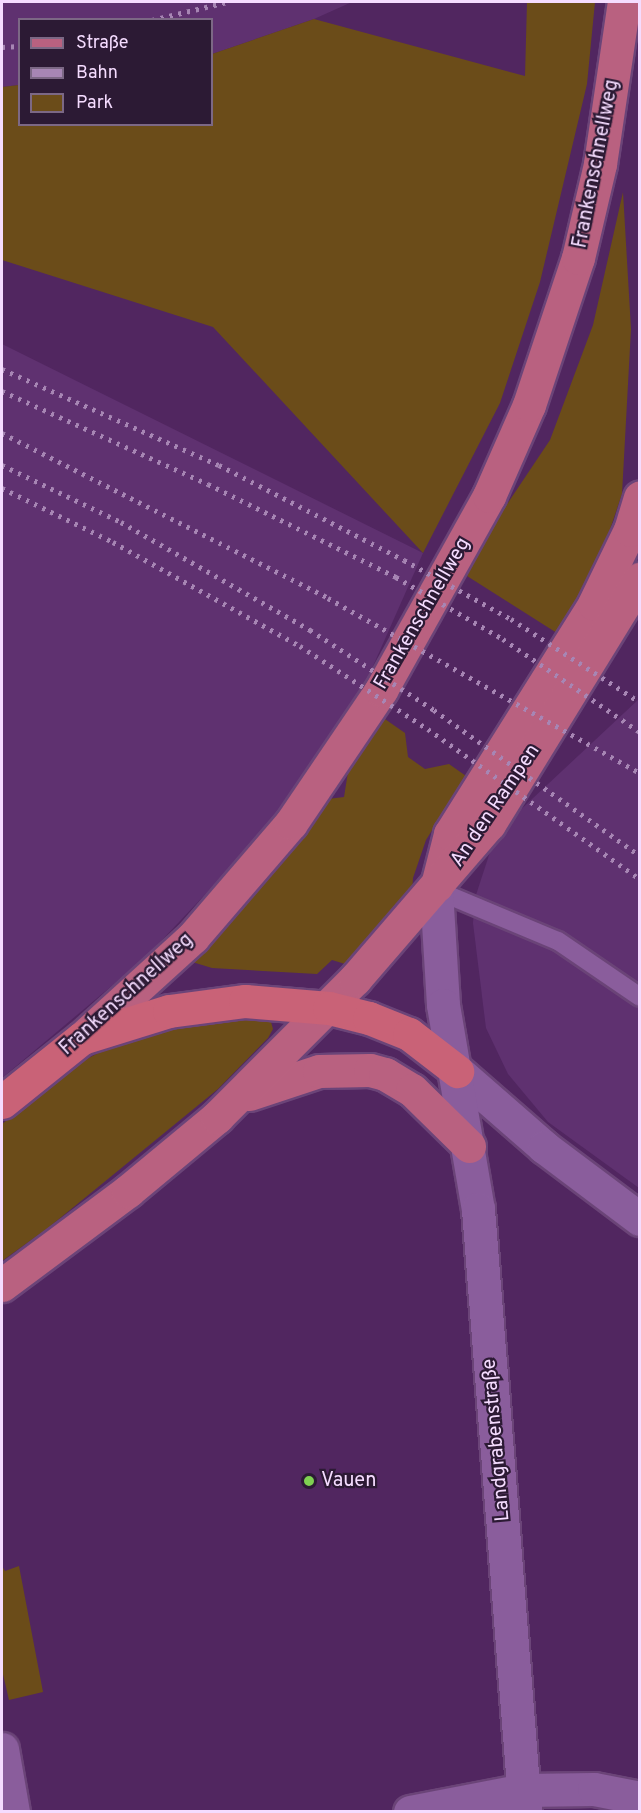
<!DOCTYPE html>
<html>
<head>
<meta charset="utf-8">
<style>
	body { margin:0 }
	#map { position:relative; width:641px; height:1813px; overflow:hidden; background:#512660; font-family:Overpass,sans-serif }
	div>[style] { position:absolute }
	[style*='--x'] { left:calc(var(--x)*1px); top:calc(var(--y)*1px); width:calc(var(--w)*1px); rotate:calc(var(--a)*1deg) }
	.built>* { inset:0; background:#5f3170 }
	.green>* { inset:0; background:#6b4c19 }
	.roads { filter:drop-shadow(2px 0 #6b4478) drop-shadow(-2px 0 #6b4478) drop-shadow(0 2px #6b4478) drop-shadow(0 -2px #6b4478) }
	.service>* { height:18px; margin:-9px; padding:0 9px; transform-origin:9px; border-radius:9px; background:#8a5d9c }
	.minor>* { height:33px; margin:-16.5px; padding:0 16.5px; transform-origin:16.5px; border-radius:16.5px; background:#8a5d9c }
	.tertiary>* { height:33px; margin:-16.5px; padding:0 16.5px; transform-origin:16.5px; border-radius:16.5px; background:#8a5d9c }
	.secondary>* { height:33px; margin:-16.5px; padding:0 16.5px; transform-origin:16.5px; border-radius:16.5px; background:#8a5d9c }
	.primary>* { height:33px; margin:-16.5px; padding:0 16.5px; transform-origin:16.5px; border-radius:16.5px; background:#b96180 }
	.trunk>* { height:33px; margin:-16.5px; padding:0 16.5px; transform-origin:16.5px; border-radius:16.5px; background:#c96277 }
	.rail>* { height:4.5px; margin-top:-2.25px; transform-origin:0; background:repeating-linear-gradient(90deg,#a786b4 0 3px,transparent 0 9px) }
	.dots>* { width:16px; height:16px; translate:-50% -50%; box-sizing:border-box; border:3px solid #2c1a34; border-radius:50% }
	span { translate:-50% -50%; white-space:nowrap; text-align:center; line-height:1.15; -webkit-text-stroke:4.5px #2c1a34; paint-order:stroke }
	.street-label { font-size:20px; color:#f5dcff }
	.poi-label { font-size:20px; color:#f5dcff }
	.left { translate:0 -50%; text-align:left }
	.frame { position:absolute; inset:0; border:3px solid #f5dcff; pointer-events:none }
	.legend { position:absolute; left:18px; top:18px; width:195px; height:108px; box-sizing:border-box; background:#2c1a34; border:2px solid #7c6885; margin:0; padding:8px 10px; list-style:none; font-size:18px; color:#f5dcff }
	.legend li { display:flex; align-items:center; gap:12px; height:30px }
	.legend b { width:30px; border:2px solid #7c6885 }
</style>
</head>
<body>
<div id="map">
	<div class="built">
		<div style="clip-path:polygon(2px 2px,352px 2px,314px 19px,212px 54px,212px 20px,20px 20px,19px 85px,2px 87px)"></div>
		<div style="clip-path:polygon(2px 344px,423px 553px,358px 700px,265px 831px,146px 957px,2px 1078px)"></div>
		<div style="clip-path:polygon(639px 699px,639px 1188px,548px 1122px,508px 1074px,486px 1028px,473px 923px,475px 898px,491px 849px,516px 814px)"></div>
	</div>
	<div class="green">
		<div style="clip-path:polygon(527px 2px,595px 2px,587px 84px,540px 282px,500px 403px,423px 553px,213px 327px,2px 260px,2px 87px,19px 85px,20px 124px,212px 124px,212px 54px,314px 19px,525px 76px)"></div>
		<div style="clip-path:polygon(623px 192px,631px 329px,622px 494px,599px 562px,560px 635px,467px 576px,485px 537px,550px 440px,593px 325px)"></div>
		<div style="clip-path:polygon(382px 717px,405px 733px,408px 757px,425px 769px,449px 764px,466px 776px,426px 840px,413px 878px,412px 893px,345px 964px,332px 960px,317px 974px,212px 968px,189px 961px,257px 892px,328px 799px,344px 797px,348px 772px)"></div>
		<div style="clip-path:polygon(256px 1018px,271px 1022px,273px 1029px,268px 1038px,218px 1089px,48px 1228px,2px 1261px,2px 1124px,81px 1062px,119px 1042px,173px 1026px)"></div>
		<div style="clip-path:polygon(2px 1566px,5px 1571px,19px 1566px,43px 1692px,9px 1700px,2px 1670px)"></div>
	</div>
	<div class="roads">
		<div class="service">
			<div style="--x:436;--y:890;--w:132;--a:22.7"></div>
			<div style="--x:558;--y:941;--w:99;--a:34.3"></div>
		</div>
		<div class="minor">
			<div style="--x:2;--y:1749;--w:64;--a:80.1"></div>
			<div style="--x:410;--y:1812;--w:116;--a:-10.9"></div>
			<div style="--x:524;--y:1790;--w:70;--a:-0.8"></div>
			<div style="--x:594;--y:1789;--w:47;--a:11.1"></div>
		</div>
		<div class="tertiary">
			<div style="--x:457;--y:1071;--w:116;--a:41.1"></div>
			<div style="--x:544;--y:1147;--w:120;--a:36.9"></div>
		</div>
		<div class="secondary">
			<div style="--x:436;--y:890;--w:115;--a:86.5"></div>
			<div style="--x:443;--y:1005;--w:207;--a:80.3"></div>
			<div style="--x:478;--y:1209;--w:605;--a:85.54"></div>
		</div>
		<div class="primary">
			<div style="--x:437;--y:885;--w:53;--a:-75.7"></div>
			<div style="--x:450;--y:834;--w:271;--a:-57.9"></div>
			<div style="--x:594;--y:604;--w:82;--a:-64.1"></div>
			<div style="--x:630;--y:530;--w:34;--a:-73"></div>
			<div style="--x:82;--y:1038;--w:150;--a:-42.3"></div>
			<div style="--x:193;--y:937;--w:150;--a:-49.3"></div>
			<div style="--x:291;--y:823;--w:161;--a:-55.9"></div>
			<div style="--x:381;--y:690;--w:222;--a:-60.9"></div>
			<div style="--x:489;--y:496;--w:99;--a:-66.3"></div>
			<div style="--x:529;--y:405;--w:155;--a:-71.6"></div>
			<div style="--x:578;--y:258;--w:97;--a:-76.8"></div>
			<div style="--x:600;--y:164;--w:164;--a:-81.6"></div>
			<div style="--x:249;--y:1094;--w:74;--a:-18.2"></div>
			<div style="--x:319;--y:1071;--w:51;--a:-1.1"></div>
			<div style="--x:370;--y:1070;--w:16;--a:15"></div>
			<div style="--x:385;--y:1074;--w:31;--a:31"></div>
			<div style="--x:412;--y:1090;--w:80;--a:44.5"></div>
			<div style="--x:2;--y:1285;--w:157;--a:-36.7"></div>
			<div style="--x:128;--y:1191;--w:116;--a:-39.7"></div>
			<div style="--x:217;--y:1117;--w:195;--a:-45"></div>
			<div style="--x:355;--y:979;--w:205;--a:-49.2"></div>
			<div style="--x:489;--y:824;--w:288;--a:-58.4"></div>
		</div>
		<div class="trunk">
			<div style="--x:2;--y:1102;--w:102;--a:-38.7"></div>
			<div style="--x:82;--y:1038;--w:91;--a:-17.2"></div>
			<div style="--x:169;--y:1011;--w:77;--a:-7.5"></div>
			<div style="--x:245;--y:1001;--w:84;--a:4.8"></div>
			<div style="--x:329;--y:1008;--w:41;--a:14"></div>
			<div style="--x:369;--y:1018;--w:43;--a:21.8"></div>
			<div style="--x:409;--y:1034;--w:61;--a:37.6"></div>
		</div>
	</div>
	<div class="rail">
		<div style="--x:152;--y:20;--w:77;--a:-13.5"></div>
		<div style="--x:2;--y:47;--w:18;--a:-3"></div>
		<div style="--x:2;--y:369;--w:237;--a:23.9"></div>
		<div style="--x:219;--y:465;--w:208;--a:27.2"></div>
		<div style="--x:404;--y:560;--w:122;--a:28.9"></div>
		<div style="--x:511;--y:619;--w:153;--a:32.8"></div>
		<div style="--x:2;--y:391;--w:226;--a:24.3"></div>
		<div style="--x:208;--y:484;--w:210;--a:26.3"></div>
		<div style="--x:396;--y:577;--w:124;--a:30.1"></div>
		<div style="--x:503;--y:639;--w:166;--a:34.2"></div>
		<div style="--x:2;--y:433;--w:365;--a:26.8"></div>
		<div style="--x:328;--y:598;--w:358;--a:29.3"></div>
		<div style="--x:2;--y:465;--w:132;--a:25.6"></div>
		<div style="--x:121;--y:522;--w:218;--a:29.7"></div>
		<div style="--x:310;--y:630;--w:148;--a:32.8"></div>
		<div style="--x:434;--y:710;--w:252;--a:35.3"></div>
		<div style="--x:2;--y:488;--w:123;--a:25.9"></div>
		<div style="--x:113;--y:542;--w:214;--a:29.1"></div>
		<div style="--x:300;--y:646;--w:153;--a:33"></div>
		<div style="--x:428;--y:729;--w:260;--a:35.3"></div>
	</div>
	<div class="dots">
		<div style="left:309px;top:1481px;background:#7fd052"></div>
	</div>
	<div class="street-label">
		<span style="left:597px;top:164px;rotate:-79deg">Frankenschnellweg</span>
		<span style="left:423px;top:614px;rotate:-60deg">Frankenschnellweg</span>
		<span style="left:496px;top:806px;rotate:-56deg">An den Rampen</span>
		<span style="left:127px;top:995px;rotate:-42deg">Frankenschnellweg</span>
		<span style="left:497px;top:1440px;rotate:-95deg">Landgrabenstraße</span>
	</div>
	<div class="poi-label">
		<span class="left" style="left:321px;top:1481px">Vauen</span>
	</div>
	<div class="frame"></div>
	<ul class="legend">
	<li><b style="height:8px;background:#b96180"></b>Straße</li>
	<li><b style="height:8px;background:#a786b4"></b>Bahn</li>
	<li><b style="height:16px;background:#6b4c19"></b>Park</li>
	</ul>
</div>
</body>
</html>
